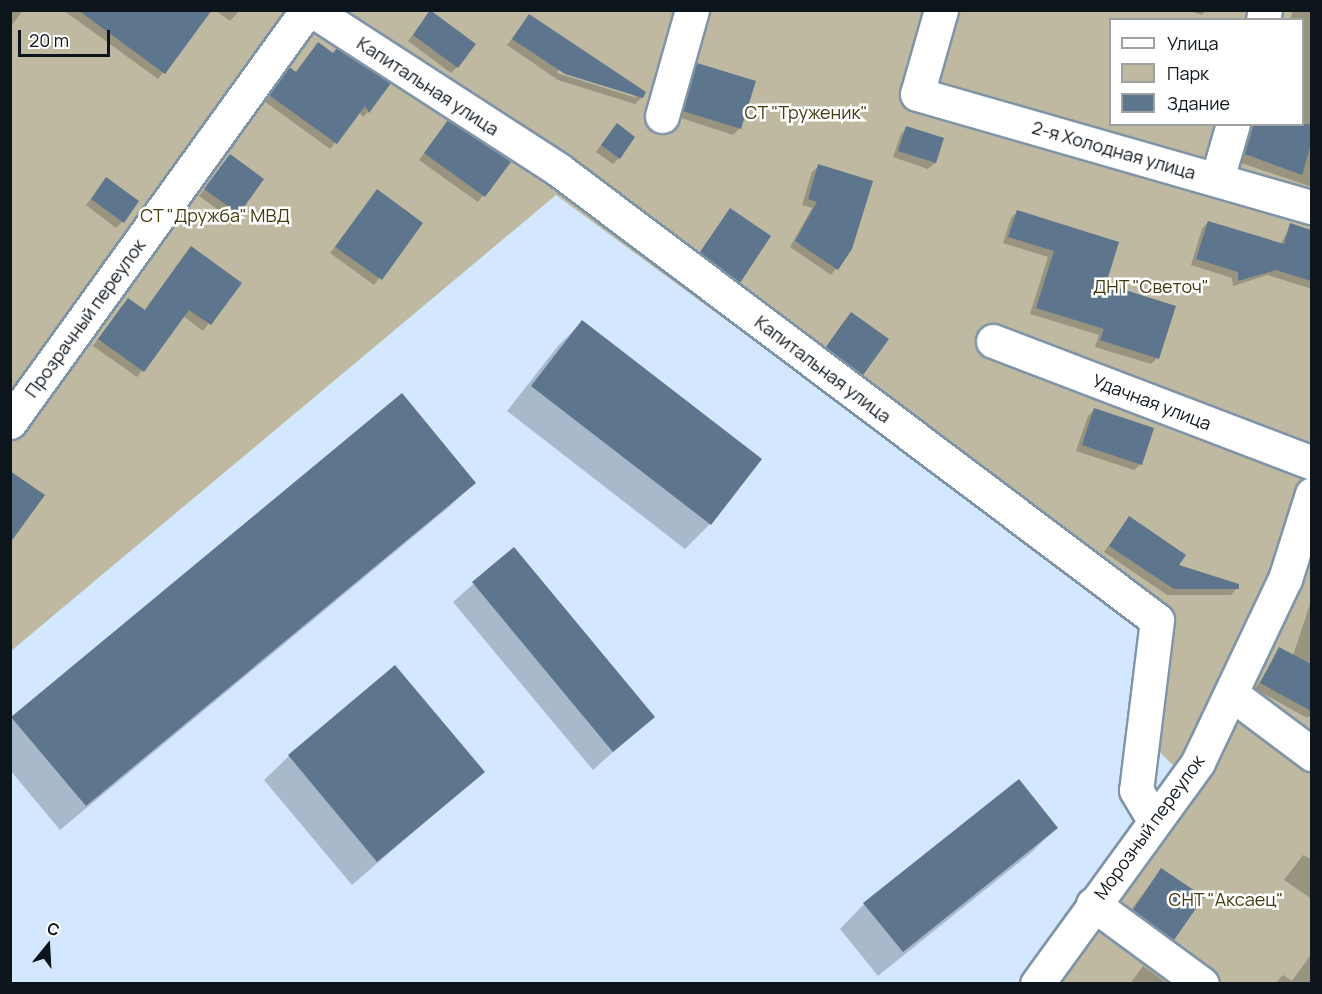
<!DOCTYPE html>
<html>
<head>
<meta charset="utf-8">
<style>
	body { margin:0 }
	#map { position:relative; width:1322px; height:994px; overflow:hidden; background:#d3e8fe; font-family:Manrope,sans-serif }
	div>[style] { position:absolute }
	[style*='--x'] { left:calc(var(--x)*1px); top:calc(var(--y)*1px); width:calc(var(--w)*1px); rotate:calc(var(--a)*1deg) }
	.green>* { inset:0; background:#beb9a0 }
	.shadow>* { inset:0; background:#0003 }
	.building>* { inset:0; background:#5e768d }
	.roads { filter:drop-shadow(2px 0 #8094a8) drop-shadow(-2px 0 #8094a8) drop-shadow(0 2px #8094a8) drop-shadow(0 -2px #8094a8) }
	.minor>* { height:33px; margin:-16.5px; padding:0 16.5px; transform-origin:16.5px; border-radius:16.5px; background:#fff }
	.rail>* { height:7px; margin-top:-3.5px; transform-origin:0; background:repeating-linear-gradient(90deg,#fff 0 14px,#6c7a88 0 28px); box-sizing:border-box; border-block:2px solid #6c7a88 }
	span { translate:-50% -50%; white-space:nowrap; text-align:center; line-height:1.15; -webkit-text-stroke:5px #fff; paint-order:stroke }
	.street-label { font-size:18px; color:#0d151c }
	.park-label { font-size:18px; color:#42390e }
	.frame { position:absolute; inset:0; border:12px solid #0d151c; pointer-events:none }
	.legend { position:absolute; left:1109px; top:18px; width:195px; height:108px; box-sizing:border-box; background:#fff; border:2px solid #9ea1a4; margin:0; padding:8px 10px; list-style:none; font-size:18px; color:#0d151c }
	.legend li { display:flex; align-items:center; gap:12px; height:30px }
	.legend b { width:30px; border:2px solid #9ea1a4 }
	.north { position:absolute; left:18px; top:916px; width:60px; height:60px; -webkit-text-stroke:4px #fff; paint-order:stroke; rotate:18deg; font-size:16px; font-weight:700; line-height:24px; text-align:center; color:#0d151c }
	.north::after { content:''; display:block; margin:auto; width:21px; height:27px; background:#0d151c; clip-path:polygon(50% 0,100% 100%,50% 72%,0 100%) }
	.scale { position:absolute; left:18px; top:30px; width:92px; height:27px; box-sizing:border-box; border:3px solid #0d151c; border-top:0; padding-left:8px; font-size:18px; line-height:21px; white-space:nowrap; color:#0d151c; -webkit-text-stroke:4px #fff; paint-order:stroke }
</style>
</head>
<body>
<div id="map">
	<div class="green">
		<div style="clip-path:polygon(evenodd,11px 11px,1311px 11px,1311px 983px,1059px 983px,1200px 793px,1157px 749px,1147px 630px,556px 195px,11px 651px,11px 11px,1110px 20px,1302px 20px,1302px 124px,1110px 124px,1110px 20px)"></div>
	</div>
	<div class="shadow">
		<div style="clip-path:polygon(10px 10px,23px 10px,10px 28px)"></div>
		<div style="clip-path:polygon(63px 10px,210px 10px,158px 79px)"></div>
		<div style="clip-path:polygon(215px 10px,240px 10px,230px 21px)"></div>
		<div style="clip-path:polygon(1187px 10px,1206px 10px,1202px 15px)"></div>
		<div style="clip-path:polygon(1293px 10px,1312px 10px,1312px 187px,1241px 163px,1251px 124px,1302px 124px,1302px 20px,1290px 20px)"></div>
		<div style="clip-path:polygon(430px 12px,457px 67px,451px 73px,408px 41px)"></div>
		<div style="clip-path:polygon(evenodd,529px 16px,644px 93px,641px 98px,635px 104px,558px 80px,507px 45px,529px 16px,558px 70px,632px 94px,637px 98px,557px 73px,558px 70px)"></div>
		<div style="clip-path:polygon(318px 44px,332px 55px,337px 50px,368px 112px,363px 117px,359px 112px,330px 149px,264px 101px,283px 75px,295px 73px)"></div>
		<div style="clip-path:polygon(697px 64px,754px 82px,739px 129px,733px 135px,678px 117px,691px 71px)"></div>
		<div style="clip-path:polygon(907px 128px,942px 139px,935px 163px,928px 169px,893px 157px,901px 134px)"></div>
		<div style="clip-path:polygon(442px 129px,509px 163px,478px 202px,419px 160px)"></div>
		<div style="clip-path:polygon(611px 132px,619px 158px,613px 164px,596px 152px)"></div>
		<div style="clip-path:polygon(230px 156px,262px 179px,231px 219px,199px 196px)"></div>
		<div style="clip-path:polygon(819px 166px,851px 249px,831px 275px,790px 247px,812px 208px,802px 205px,812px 172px)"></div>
		<div style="clip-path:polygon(107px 179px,122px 222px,116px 228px,86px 205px)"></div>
		<div style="clip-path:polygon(377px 191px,421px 224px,374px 285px,330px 253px)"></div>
		<div style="clip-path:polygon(730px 210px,739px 282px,733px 288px,695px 259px)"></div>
		<div style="clip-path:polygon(1017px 212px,1104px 285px,1157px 358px,1151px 364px,1095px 347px,1099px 335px,1030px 314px,1048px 257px,1003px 243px,1011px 218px)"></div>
		<div style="clip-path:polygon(1208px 222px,1280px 245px,1291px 225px,1312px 232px,1312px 289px,1268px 275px,1233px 286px,1232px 278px,1191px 265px,1202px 229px)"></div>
		<div style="clip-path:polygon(185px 254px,240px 283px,203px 331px,183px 316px,137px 377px,93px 346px,122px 306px,144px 311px)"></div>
		<div style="clip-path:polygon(845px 320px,887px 340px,856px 380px,821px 354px)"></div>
		<div style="clip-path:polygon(582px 322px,710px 524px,685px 549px,507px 411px,558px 346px)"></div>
		<div style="clip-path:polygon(1094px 410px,1141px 464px,1134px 470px,1076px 451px,1088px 416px)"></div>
		<div style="clip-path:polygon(474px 483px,449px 507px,60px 830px,10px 770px,12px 718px)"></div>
		<div style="clip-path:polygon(1129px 518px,1177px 565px,1237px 588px,1231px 595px,1167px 595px,1104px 552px)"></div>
		<div style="clip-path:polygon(513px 549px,653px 716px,593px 770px,453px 602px)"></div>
		<div style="clip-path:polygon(1312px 598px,1312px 714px,1307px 718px,1255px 689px,1280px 649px,1293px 656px)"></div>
		<div style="clip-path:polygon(289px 756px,483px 772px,352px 885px,264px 780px)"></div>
		<div style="clip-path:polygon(1056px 828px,1032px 852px,878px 976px,840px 929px,864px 904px)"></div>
		<div style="clip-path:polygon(1303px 855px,1312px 860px,1312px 899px,1284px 880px)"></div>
		<div style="clip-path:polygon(1161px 870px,1201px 897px,1160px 952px,1121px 923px)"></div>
		<div style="clip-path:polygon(1312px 953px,1312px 984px,1275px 984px,1283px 975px,1292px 981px)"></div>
		<div style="clip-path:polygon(1143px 966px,1168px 984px,1130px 984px)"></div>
	</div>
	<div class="building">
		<div style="clip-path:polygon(78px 10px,212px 10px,165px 74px)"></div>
		<div style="clip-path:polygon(430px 10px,476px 44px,458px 68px,413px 35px)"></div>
		<div style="clip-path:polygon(529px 14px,646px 92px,643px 98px,565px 74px,512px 39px)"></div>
		<div style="clip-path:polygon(318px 42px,333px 53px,337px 48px,391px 83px,369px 113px,365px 106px,337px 144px,269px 95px,289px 67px,296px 72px)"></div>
		<div style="clip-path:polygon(697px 63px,756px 81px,741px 129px,683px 111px)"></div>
		<div style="clip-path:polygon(448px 120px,511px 162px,485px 197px,424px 153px)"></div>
		<div style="clip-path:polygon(617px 123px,635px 137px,620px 159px,601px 145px)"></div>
		<div style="clip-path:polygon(1254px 124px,1311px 124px,1311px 144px,1302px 175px,1245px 154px)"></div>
		<div style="clip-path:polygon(906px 126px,944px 138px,936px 163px,898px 151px)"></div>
		<div style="clip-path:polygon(230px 154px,264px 179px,239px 214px,204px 189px)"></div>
		<div style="clip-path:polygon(818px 164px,873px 181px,852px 249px,838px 270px,795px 241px,817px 202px,808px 199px)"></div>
		<div style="clip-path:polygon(106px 177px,139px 201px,124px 223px,91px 199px)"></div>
		<div style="clip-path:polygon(377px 189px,423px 223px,382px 280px,335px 247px)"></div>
		<div style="clip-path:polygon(730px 208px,771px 236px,740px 283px,700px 252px)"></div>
		<div style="clip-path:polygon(1017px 210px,1119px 242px,1106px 284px,1176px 306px,1159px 359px,1100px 340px,1104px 329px,1036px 308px,1054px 251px,1008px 237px)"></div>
		<div style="clip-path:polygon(1208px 221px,1284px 244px,1290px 223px,1311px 230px,1311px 281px,1276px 270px,1238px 281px,1238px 272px,1196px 259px)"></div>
		<div style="clip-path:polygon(191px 246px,242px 283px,211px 325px,189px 310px,144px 372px,98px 339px,128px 298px,145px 310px)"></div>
		<div style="clip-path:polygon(851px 312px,889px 339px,863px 375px,826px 347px)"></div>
		<div style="clip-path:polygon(582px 320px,762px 459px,711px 525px,531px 386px)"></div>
		<div style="clip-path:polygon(402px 393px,476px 483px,86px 806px,11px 717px)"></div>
		<div style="clip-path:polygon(1094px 408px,1154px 428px,1142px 465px,1082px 445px)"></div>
		<div style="clip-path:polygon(10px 471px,45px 495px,10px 543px)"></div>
		<div style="clip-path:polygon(1129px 516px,1186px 555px,1179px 565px,1239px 584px,1239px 589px,1174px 589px,1109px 546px)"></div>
		<div style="clip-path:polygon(514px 547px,655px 717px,613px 752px,472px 582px)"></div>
		<div style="clip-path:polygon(1279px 647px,1311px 664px,1311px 711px,1260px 683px)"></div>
		<div style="clip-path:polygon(395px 665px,485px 772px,377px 862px,288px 755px)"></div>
		<div style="clip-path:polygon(1019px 779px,1058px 828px,903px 952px,863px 903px)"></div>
		<div style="clip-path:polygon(1161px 868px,1204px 897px,1174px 940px,1133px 910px)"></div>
	</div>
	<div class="roads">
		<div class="minor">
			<div style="--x:312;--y:10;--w:294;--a:32.9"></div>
			<div style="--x:559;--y:170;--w:748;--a:36.96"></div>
			<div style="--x:1157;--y:620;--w:171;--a:97"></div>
			<div style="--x:1136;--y:790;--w:35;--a:59"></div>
			<div style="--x:941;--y:10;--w:87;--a:105.9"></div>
			<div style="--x:917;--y:94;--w:411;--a:16"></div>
			<div style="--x:1263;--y:20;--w:10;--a:-79"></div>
			<div style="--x:662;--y:116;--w:110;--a:-74.2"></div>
			<div style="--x:1217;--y:179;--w:57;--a:-73.8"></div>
			<div style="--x:993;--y:341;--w:342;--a:20.9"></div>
			<div style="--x:10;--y:422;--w:508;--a:-54.21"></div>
			<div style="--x:1233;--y:695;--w:99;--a:36.8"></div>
			<div style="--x:1093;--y:904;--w:135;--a:36.3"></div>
			<div style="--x:1037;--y:984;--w:274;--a:-54"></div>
			<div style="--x:1198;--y:762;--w:203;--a:-64.6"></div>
			<div style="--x:1285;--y:579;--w:89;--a:-72.4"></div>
		</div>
	</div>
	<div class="rail">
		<div style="--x:383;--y:984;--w:1;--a:-90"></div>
	</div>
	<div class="street-label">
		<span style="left:428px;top:86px;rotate:33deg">Капитальная улица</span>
		<span style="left:1114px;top:150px;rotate:16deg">2-я Холодная улица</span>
		<span style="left:85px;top:318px;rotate:-54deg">Прозрачный переулок</span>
		<span style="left:823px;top:369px;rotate:37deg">Капитальная улица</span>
		<span style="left:1152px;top:402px;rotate:21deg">Удачная улица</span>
		<span style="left:1149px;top:827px;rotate:-54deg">Морозный переулок</span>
	</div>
	<div class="park-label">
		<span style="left:806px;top:112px">СТ "Труженик"</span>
		<span style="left:215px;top:215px">СТ "Дружба" МВД</span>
		<span style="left:1151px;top:286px">ДНТ "Светоч"</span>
		<span style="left:1226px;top:899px">СНТ "Аксаец"</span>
	</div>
	<div class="frame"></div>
	<ul class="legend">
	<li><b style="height:8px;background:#fff"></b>Улица</li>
	<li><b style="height:16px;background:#beb9a0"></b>Парк</li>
	<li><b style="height:16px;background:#5e768d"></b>Здание</li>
	</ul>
	<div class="north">С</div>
	<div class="scale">20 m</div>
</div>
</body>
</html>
